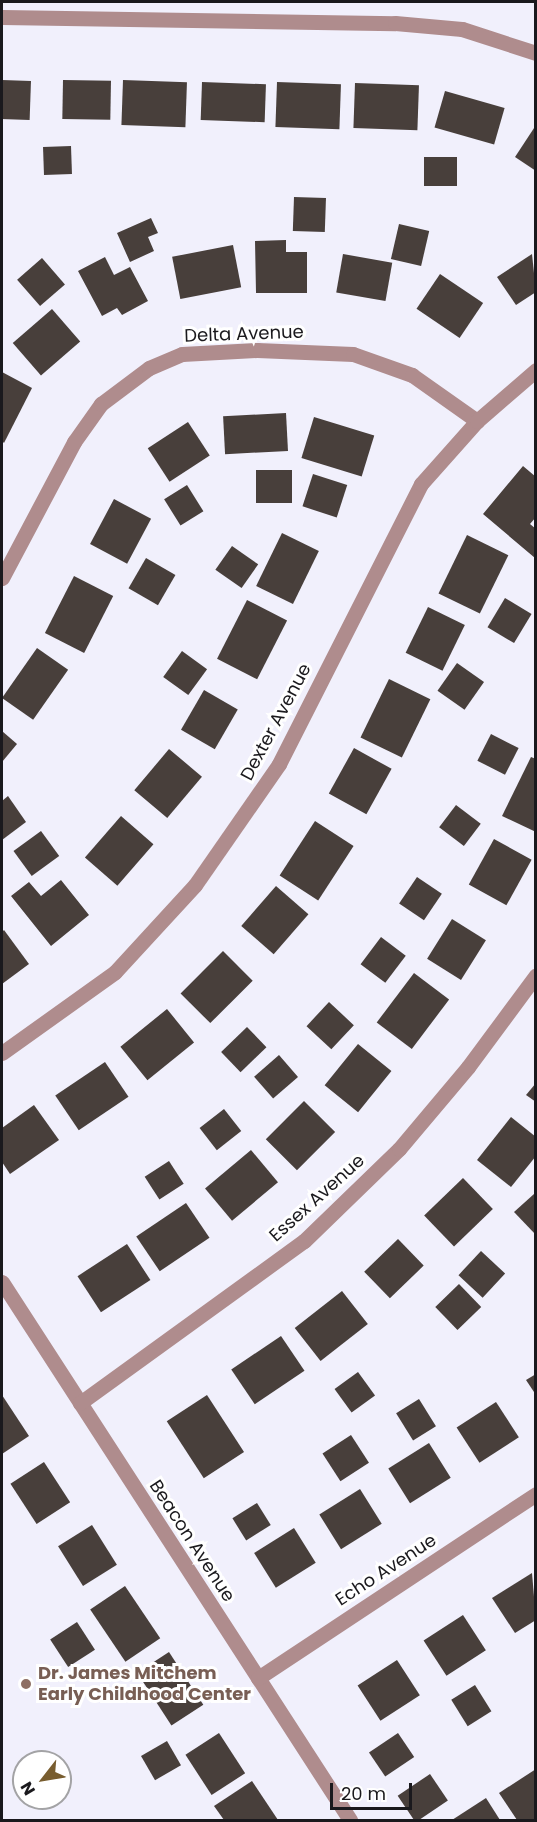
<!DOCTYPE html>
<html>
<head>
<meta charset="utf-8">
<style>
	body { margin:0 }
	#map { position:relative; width:537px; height:1822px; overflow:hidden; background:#f1f0fc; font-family:Poppins,sans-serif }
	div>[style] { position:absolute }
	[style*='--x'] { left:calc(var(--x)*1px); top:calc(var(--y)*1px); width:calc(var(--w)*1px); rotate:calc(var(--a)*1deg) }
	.building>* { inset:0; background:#483f3b; transform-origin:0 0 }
	.street>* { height:15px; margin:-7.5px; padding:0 7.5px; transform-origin:7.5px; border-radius:7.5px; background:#af8c8d }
	.dots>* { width:16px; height:16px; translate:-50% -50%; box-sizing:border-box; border:3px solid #fff; border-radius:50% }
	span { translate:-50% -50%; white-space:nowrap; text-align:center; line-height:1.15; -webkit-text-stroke:6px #fff; paint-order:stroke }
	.street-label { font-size:18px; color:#1a191d }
	.education-label { font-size:18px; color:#785e54; font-weight:700 }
	.left { translate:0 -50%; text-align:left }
	.frame { position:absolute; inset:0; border:3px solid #1a191d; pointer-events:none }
	.north { position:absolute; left:12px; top:1750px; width:60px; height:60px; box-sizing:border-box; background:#fff; border:2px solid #a3a3a5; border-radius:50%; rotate:239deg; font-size:16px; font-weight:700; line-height:24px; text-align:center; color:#1a191d }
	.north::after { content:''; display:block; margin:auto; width:21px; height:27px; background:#785d2f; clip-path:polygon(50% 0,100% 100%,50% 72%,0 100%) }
	.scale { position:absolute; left:330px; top:1783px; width:82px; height:27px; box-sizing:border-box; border:3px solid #1a191d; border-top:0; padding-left:8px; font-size:18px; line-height:21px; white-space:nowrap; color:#1a191d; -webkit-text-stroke:4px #fff; paint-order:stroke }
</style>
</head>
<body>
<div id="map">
	<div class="building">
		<div style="left:2px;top:80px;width:29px;height:39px;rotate:2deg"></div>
		<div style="left:63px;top:80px;width:48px;height:39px;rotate:1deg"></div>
		<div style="left:123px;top:80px;width:64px;height:45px;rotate:2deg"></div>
		<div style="left:202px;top:82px;width:64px;height:38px;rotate:2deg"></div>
		<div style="left:277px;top:82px;width:64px;height:45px;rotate:2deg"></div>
		<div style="left:355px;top:83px;width:64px;height:45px;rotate:2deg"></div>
		<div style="left:445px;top:91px;width:62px;height:38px;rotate:16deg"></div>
		<div style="clip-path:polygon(536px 125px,536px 171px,515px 157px)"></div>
		<div style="left:71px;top:146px;width:28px;height:28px;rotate:88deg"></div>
		<div style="left:424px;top:157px;width:33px;height:29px"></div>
		<div style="left:294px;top:197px;width:32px;height:34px;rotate:2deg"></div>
		<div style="clip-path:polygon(151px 218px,158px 233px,148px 237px,154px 251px,130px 262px,117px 233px)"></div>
		<div style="left:399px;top:224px;width:31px;height:36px;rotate:13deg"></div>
		<div style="clip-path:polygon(286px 240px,286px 252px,307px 252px,307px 293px,256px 293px,255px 241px)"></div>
		<div style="left:233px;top:245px;width:43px;height:62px;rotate:79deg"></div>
		<div style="left:343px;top:254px;width:50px;height:39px;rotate:10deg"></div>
		<div style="clip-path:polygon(532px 254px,536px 292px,516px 305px,497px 277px)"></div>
		<div style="clip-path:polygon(105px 257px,114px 275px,130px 267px,148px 301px,122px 315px,117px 308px,102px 316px,78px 271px)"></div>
		<div style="left:42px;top:258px;width:35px;height:33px;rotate:49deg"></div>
		<div style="left:440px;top:274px;width:52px;height:42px;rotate:34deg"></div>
		<div style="left:52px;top:309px;width:43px;height:52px;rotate:49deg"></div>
		<div style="clip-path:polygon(2px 372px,32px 388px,4px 443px,2px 441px)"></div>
		<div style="left:286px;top:413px;width:38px;height:63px;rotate:87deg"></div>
		<div style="left:314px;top:417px;width:63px;height:43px;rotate:17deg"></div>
		<div style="left:188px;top:422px;width:40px;height:48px;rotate:57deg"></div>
		<div style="clip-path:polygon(523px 466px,536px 477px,536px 517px,530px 524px,536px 529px,535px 558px,483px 514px)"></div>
		<div style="left:256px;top:470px;width:36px;height:33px"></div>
		<div style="left:313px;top:474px;width:36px;height:34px;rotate:18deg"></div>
		<div style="left:187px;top:485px;width:31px;height:27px;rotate:58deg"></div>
		<div style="left:114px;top:499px;width:42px;height:51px;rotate:28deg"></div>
		<div style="left:282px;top:533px;width:41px;height:59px;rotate:26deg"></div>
		<div style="left:467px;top:535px;width:46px;height:65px;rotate:26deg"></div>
		<div style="left:232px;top:546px;width:32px;height:29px;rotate:35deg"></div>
		<div style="left:146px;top:558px;width:34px;height:35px;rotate:30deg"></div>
		<div style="left:74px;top:576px;width:44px;height:64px;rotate:27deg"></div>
		<div style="left:505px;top:598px;width:31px;height:34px;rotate:31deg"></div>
		<div style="left:247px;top:600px;width:45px;height:66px;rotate:27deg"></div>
		<div style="left:428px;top:607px;width:41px;height:51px;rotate:26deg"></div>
		<div style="left:37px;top:648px;width:38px;height:61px;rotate:35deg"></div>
		<div style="left:182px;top:651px;width:31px;height:32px;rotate:36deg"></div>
		<div style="left:457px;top:663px;width:33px;height:34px;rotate:35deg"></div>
		<div style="left:389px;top:679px;width:46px;height:65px;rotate:26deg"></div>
		<div style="left:204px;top:690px;width:39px;height:46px;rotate:30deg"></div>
		<div style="clip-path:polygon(2px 731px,17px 744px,2px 762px)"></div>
		<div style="left:491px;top:734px;width:31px;height:30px;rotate:27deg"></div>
		<div style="left:354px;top:748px;width:43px;height:52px;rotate:29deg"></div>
		<div style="left:169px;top:749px;width:43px;height:54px;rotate:40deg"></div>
		<div style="clip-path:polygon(531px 757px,536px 759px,536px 832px,502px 816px)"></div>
		<div style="clip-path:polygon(8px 796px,26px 822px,2px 840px,2px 801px)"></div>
		<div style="left:456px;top:805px;width:31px;height:28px;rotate:37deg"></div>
		<div style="left:121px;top:816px;width:43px;height:55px;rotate:41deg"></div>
		<div style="left:315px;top:821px;width:46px;height:65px;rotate:33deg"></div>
		<div style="left:41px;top:831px;width:31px;height:34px;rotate:54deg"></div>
		<div style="left:494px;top:839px;width:43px;height:52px;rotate:29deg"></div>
		<div style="left:417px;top:877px;width:30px;height:32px;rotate:34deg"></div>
		<div style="clip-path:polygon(61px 880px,89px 915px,51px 946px,11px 896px,29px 882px,41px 896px)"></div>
		<div style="left:276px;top:886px;width:43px;height:53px;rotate:41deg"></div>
		<div style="left:452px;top:919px;width:40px;height:47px;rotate:32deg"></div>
		<div style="clip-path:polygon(4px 930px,29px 964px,2px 984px,2px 932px)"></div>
		<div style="left:381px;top:937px;width:31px;height:34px;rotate:37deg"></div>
		<div style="left:223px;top:951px;width:42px;height:60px;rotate:45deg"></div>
		<div style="left:414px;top:973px;width:44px;height:62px;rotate:37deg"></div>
		<div style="left:329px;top:1002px;width:34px;height:33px;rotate:43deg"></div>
		<div style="left:167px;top:1009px;width:43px;height:60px;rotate:51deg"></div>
		<div style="left:247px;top:1027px;width:28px;height:36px;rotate:46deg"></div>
		<div style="left:358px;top:1044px;width:43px;height:53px;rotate:39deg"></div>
		<div style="left:279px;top:1055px;width:29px;height:33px;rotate:49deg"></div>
		<div style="left:105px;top:1062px;width:42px;height:60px;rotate:56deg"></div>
		<div style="clip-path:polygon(536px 1083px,536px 1102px,526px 1095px)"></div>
		<div style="left:304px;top:1101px;width:44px;height:54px;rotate:45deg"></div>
		<div style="clip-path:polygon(34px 1105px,59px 1140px,10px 1174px,2px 1162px,2px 1128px)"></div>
		<div style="left:224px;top:1109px;width:28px;height:31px;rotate:52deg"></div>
		<div style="clip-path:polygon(511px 1117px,536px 1137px,536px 1156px,511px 1187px,477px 1160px)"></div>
		<div style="left:251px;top:1150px;width:42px;height:60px;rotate:50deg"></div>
		<div style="left:169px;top:1161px;width:27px;height:29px;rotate:57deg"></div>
		<div style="left:463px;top:1178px;width:43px;height:54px;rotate:46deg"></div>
		<div style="clip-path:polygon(534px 1194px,536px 1196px,536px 1235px,514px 1212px)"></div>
		<div style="left:186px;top:1203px;width:42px;height:60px;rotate:56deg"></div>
		<div style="left:398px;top:1239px;width:37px;height:47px;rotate:46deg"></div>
		<div style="left:127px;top:1244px;width:43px;height:59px;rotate:57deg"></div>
		<div style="left:481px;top:1251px;width:33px;height:33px;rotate:43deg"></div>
		<div style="left:459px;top:1284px;width:32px;height:33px;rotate:46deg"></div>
		<div style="left:342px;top:1291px;width:42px;height:60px;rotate:52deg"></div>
		<div style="left:281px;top:1336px;width:42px;height:60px;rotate:56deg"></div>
		<div style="left:358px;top:1372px;width:29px;height:29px;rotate:54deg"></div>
		<div style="clip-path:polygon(536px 1374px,536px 1395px,526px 1380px)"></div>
		<div style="clip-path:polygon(2px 1395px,29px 1436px,2px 1454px)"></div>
		<div style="left:207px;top:1395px;width:68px;height:48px;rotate:57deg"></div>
		<div style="left:419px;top:1399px;width:32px;height:27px;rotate:58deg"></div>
		<div style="left:496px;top:1402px;width:42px;height:47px;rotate:57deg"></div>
		<div style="left:351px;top:1435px;width:33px;height:34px;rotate:57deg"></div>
		<div style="left:429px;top:1443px;width:41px;height:48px;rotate:58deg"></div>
		<div style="left:44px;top:1462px;width:48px;height:40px;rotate:57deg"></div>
		<div style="left:360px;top:1489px;width:41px;height:48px;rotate:58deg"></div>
		<div style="left:257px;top:1503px;width:26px;height:29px;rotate:58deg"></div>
		<div style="left:92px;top:1525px;width:47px;height:40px;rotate:58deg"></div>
		<div style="left:294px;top:1528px;width:41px;height:47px;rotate:58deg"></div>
		<div style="clip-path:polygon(532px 1573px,536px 1620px,515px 1633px,492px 1598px)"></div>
		<div style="left:125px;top:1586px;width:63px;height:42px;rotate:56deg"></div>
		<div style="left:463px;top:1615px;width:42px;height:47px;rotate:57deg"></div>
		<div style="left:77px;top:1622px;width:33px;height:32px;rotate:57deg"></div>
		<div style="left:169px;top:1652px;width:63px;height:38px;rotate:57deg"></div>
		<div style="left:397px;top:1660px;width:42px;height:47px;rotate:57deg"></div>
		<div style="left:475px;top:1685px;width:31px;height:28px;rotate:58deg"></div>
		<div style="left:219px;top:1733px;width:48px;height:40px;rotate:57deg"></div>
		<div style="left:398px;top:1733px;width:29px;height:35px;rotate:56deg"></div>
		<div style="left:167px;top:1741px;width:28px;height:30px;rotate:60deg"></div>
		<div style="clip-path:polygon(536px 1769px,536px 1819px,517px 1820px,499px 1793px)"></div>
		<div style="left:430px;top:1774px;width:32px;height:39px;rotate:56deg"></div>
		<div style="clip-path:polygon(252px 1781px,278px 1820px,224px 1820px,214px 1806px)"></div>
		<div style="clip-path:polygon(486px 1798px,500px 1820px,452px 1820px)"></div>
	</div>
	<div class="street">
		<div style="--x:2;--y:17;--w:393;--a:0.9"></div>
		<div style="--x:395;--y:23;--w:67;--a:5.1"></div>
		<div style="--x:462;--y:29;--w:78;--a:18"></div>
		<div style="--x:2;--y:578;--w:154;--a:-62.1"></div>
		<div style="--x:74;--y:442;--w:47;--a:-54.6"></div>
		<div style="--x:101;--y:404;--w:60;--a:-36.9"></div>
		<div style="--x:149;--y:368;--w:36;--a:-23"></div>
		<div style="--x:182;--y:354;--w:75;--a:-3.1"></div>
		<div style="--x:257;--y:350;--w:96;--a:2.4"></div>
		<div style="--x:353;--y:354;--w:63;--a:19.6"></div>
		<div style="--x:412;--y:375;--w:80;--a:35.3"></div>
		<div style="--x:2;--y:1053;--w:139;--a:-35.6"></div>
		<div style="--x:115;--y:972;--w:118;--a:-47.4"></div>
		<div style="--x:195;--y:885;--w:147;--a:-55.2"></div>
		<div style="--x:279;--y:764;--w:314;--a:-63.1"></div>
		<div style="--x:421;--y:484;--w:84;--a:-48.4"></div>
		<div style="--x:477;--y:421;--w:78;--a:-40.8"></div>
		<div style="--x:2;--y:1282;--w:641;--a:57.1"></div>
		<div style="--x:80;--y:1403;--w:276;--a:-35.9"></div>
		<div style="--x:304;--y:1241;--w:132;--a:-44.1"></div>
		<div style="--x:399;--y:1149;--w:107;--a:-49.9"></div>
		<div style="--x:468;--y:1067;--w:114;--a:-53.5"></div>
		<div style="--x:258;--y:1678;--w:333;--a:-33.5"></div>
	</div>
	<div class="dots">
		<div style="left:26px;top:1684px;background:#8d6e63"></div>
	</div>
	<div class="street-label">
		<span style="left:244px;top:334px;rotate:-2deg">Delta Avenue</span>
		<span style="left:276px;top:722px;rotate:-62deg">Dexter Avenue</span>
		<span style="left:317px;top:1198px;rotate:-42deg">Essex Avenue</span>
		<span style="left:192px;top:1541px;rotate:57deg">Beacon Avenue</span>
		<span style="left:386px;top:1570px;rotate:-33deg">Echo Avenue</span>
	</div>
	<div class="education-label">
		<span class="left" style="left:38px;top:1684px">Dr. James Mitchem<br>Early Childhood Center</span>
	</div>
	<div class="frame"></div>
	<div class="north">N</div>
	<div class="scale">20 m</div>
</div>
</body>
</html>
